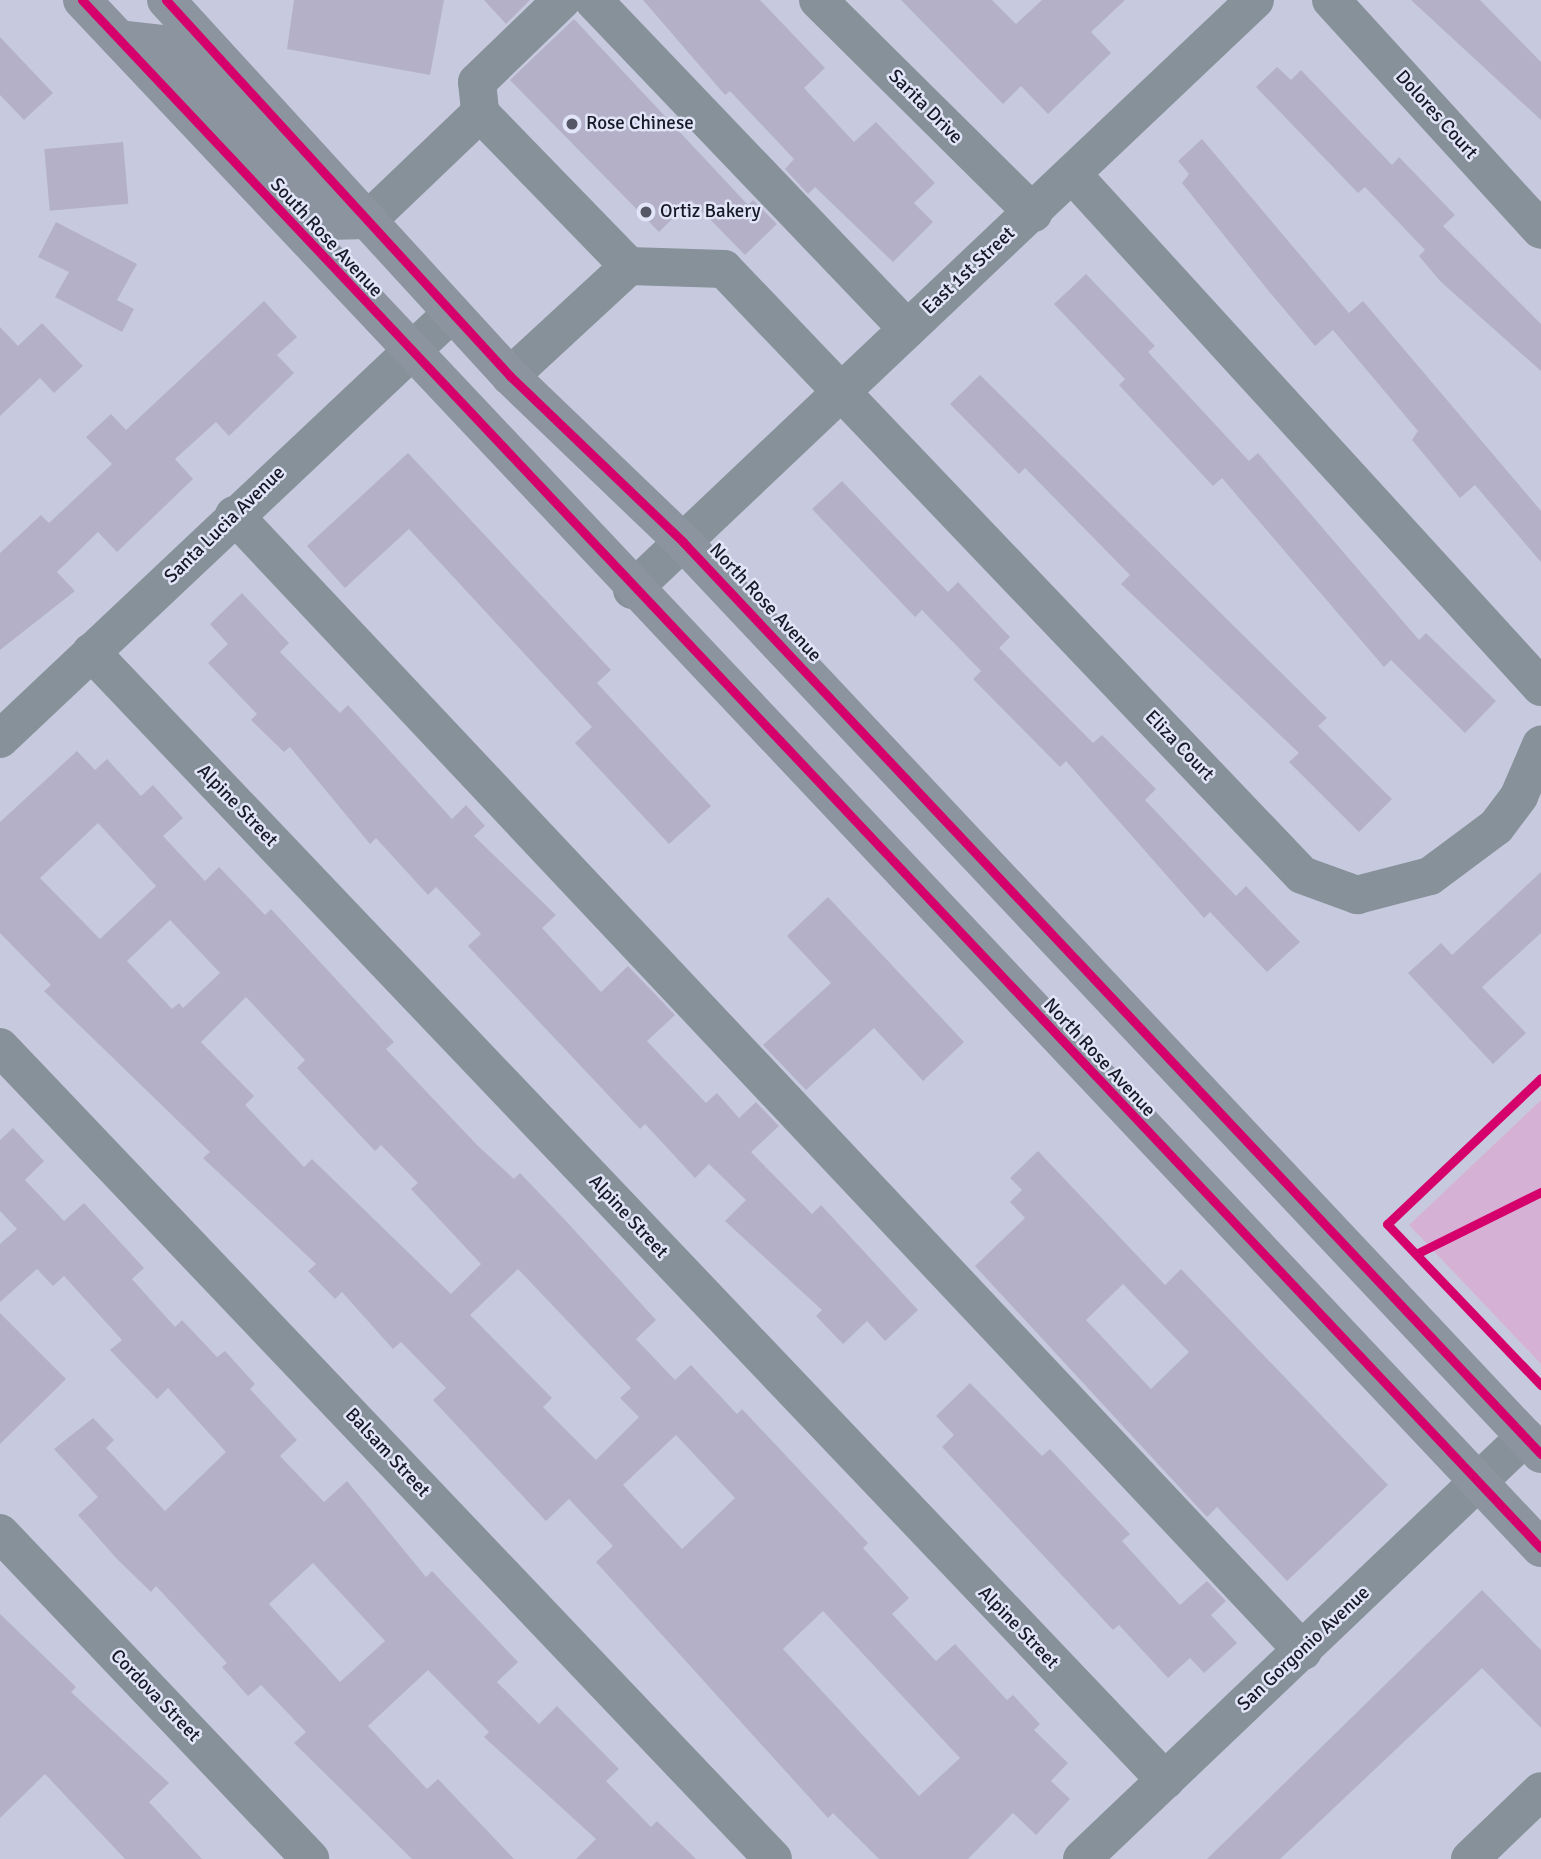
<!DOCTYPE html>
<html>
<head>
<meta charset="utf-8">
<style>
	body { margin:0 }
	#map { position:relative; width:1541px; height:1859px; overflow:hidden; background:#c7cade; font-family:Signika,sans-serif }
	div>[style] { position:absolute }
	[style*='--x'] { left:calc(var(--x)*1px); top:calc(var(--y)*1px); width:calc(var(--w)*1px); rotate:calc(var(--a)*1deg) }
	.green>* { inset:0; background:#d6b1d6 }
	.building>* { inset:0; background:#b3b0c7; transform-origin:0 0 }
	.minor>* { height:38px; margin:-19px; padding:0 19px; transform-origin:19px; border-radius:19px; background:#869199 }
	.major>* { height:38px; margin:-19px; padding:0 19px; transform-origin:19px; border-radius:19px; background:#8b949f }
	.cycleway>* { height:9px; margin:-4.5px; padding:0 4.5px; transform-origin:4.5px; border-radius:4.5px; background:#d6006c }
	.dots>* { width:19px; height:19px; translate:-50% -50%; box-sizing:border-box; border:4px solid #e2e5f8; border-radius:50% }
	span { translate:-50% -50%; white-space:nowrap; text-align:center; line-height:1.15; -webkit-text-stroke:5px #e2e5f8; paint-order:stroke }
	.street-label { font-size:19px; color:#171926 }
	.poi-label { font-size:19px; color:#171926 }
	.left { translate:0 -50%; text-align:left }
</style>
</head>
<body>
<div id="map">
	<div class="green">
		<div style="clip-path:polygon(1541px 1100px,1541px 1364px,1409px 1225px)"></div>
	</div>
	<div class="building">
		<div style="clip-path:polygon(294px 0,444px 0,430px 75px,287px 49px)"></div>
		<div style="clip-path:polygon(484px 0,530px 0,506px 24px)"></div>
		<div style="clip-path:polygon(643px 0,760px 0,825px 68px,804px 88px,854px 142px,876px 122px,935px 183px,914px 203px,933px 222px,893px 262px,815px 187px,808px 194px,785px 169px,794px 159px,730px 91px,725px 95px)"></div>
		<div style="clip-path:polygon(901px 0,992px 0,1016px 24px,1042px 0,1125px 0,1091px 32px,1111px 53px,1048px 114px,1021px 86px,1003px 104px)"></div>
		<div style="clip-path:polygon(1411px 0,1480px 0,1541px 62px,1541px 120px)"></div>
		<div style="clip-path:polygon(574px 19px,748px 205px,753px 200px,777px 224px,745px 255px,691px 200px,659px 232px,510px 80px)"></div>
		<div style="clip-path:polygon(0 37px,53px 93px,24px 120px,0 95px)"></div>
		<div style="clip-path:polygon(1277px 67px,1291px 80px,1301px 70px,1392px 165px,1399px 157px,1455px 215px,1443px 226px,1541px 324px,1541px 371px,1440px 281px,1419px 256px,1425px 250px,1365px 187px,1358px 193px,1256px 87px)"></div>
		<div style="clip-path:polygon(1202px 139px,1349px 313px,1363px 301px,1541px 511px,1541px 562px,1475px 485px,1460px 498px,1412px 440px,1418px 431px,1333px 330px,1315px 346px,1267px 289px,1182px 183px,1189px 174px,1178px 161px)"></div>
		<div style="left:123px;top:142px;width:62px;height:79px;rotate:85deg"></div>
		<div style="clip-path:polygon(56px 222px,137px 264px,117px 300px,134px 309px,122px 332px,55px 297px,69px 272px,38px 257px)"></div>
		<div style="clip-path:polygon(1086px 274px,1155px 346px,1148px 352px,1249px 461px,1258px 453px,1419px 640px,1426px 633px,1496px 701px,1465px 733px,1391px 660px,1384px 667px,1222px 478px,1213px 486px,1119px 385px,1125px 379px,1054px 304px)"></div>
		<div style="clip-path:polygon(264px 301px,297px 337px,277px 355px,294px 373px,229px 436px,216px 422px,175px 459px,193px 479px,117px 552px,98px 532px,57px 572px,75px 591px,0 650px,0 553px,41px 515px,49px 523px,112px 464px,86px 437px,111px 414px,126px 430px)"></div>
		<div style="clip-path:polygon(42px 323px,83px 366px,54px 393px,40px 378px,0 416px,0 327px,18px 346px)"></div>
		<div style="clip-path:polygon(980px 375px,1327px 718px,1318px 726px,1392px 799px,1359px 832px,1289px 762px,1299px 753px,1121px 584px,1130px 575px,1025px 468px,1019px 474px,950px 404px)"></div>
		<div style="clip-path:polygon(408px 453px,611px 670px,597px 683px,711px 806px,669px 844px,575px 743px,592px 727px,409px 529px,345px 588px,307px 546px)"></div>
		<div style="clip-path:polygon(842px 481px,948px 592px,958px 582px,1010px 637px,999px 648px,1093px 743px,1102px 735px,1156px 789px,1145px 800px,1236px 896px,1246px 886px,1300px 942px,1267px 972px,1210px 912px,1204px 918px,1066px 761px,1060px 767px,973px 679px,981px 671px,922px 610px,915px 617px,812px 509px)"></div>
		<div style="clip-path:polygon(242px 593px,289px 643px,280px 652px,340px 713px,348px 705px,452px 819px,466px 805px,485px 826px,474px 836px,556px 915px,542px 928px,601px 992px,628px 966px,675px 1015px,647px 1041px,706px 1103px,717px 1093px,739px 1118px,756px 1102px,779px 1126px,751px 1152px,812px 1214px,821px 1205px,918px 1310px,885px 1341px,867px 1321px,843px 1344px,816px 1316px,822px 1310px,725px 1221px,746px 1200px,709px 1164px,695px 1178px,645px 1124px,640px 1129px,468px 946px,481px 934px,436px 887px,428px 895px,376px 838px,370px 844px,290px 747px,284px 752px,251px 720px,257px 714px,208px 663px,228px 644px,210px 624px)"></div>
		<div style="clip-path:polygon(evenodd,77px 751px,95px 770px,107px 759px,141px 796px,153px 785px,183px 818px,163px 836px,205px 881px,219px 867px,265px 915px,271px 909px,394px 1042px,386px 1049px,478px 1146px,514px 1179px,520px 1173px,566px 1221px,656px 1320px,636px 1339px,675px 1380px,691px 1365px,737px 1414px,742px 1409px,868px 1543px,863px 1548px,909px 1598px,892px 1614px,936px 1661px,955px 1644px,1007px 1700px,1013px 1695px,1040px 1724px,1034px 1730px,1068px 1763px,1051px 1781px,1070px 1799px,1036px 1835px,1013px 1813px,968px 1859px,879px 1859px,833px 1813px,828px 1818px,596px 1562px,613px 1546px,569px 1499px,546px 1521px,433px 1400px,446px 1388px,401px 1342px,393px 1349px,342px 1292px,335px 1299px,308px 1271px,316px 1264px,203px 1158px,210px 1152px,44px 991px,51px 985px,0 933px,0 822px,77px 751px,98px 823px,156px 886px,100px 939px,40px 878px,98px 823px,77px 751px,170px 920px,220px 973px,183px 1008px,179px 1003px,172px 1009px,127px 961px,170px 920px,77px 751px,246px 997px,305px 1060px,297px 1068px,375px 1151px,381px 1145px,418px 1183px,411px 1189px,481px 1264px,451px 1294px,312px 1159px,304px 1167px,245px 1105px,254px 1096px,201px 1042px,246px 997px,77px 751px,518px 1269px,631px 1388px,620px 1398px,639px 1417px,596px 1460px,543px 1407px,552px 1398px,470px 1315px,518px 1269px,77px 751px,676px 1435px,735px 1498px,682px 1549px,623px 1485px,676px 1435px,77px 751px,823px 1611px,960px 1758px,919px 1796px,783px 1649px,823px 1611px)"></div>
		<div style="clip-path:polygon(1541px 872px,1541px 933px,1482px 987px,1526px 1033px,1493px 1064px,1408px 973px,1441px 943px,1452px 955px)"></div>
		<div style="clip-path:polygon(828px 897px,964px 1042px,923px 1081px,874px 1028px,806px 1090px,763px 1045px,831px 983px,787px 936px)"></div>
		<div style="clip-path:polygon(evenodd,13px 1128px,44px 1161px,25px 1180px,64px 1221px,84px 1203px,144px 1268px,132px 1279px,175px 1327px,182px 1320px,217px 1357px,225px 1351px,255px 1384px,250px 1389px,297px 1440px,280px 1456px,324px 1502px,347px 1481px,426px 1577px,432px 1571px,518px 1662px,497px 1682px,539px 1724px,557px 1706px,619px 1769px,606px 1781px,651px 1827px,657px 1821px,696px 1859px,576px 1859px,596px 1839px,484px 1737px,489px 1732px,428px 1670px,368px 1726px,427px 1789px,438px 1779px,514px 1859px,412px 1859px,294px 1743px,306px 1732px,261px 1685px,248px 1696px,222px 1667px,227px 1663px,156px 1586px,151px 1592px,117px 1559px,78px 1515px,98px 1497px,54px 1449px,93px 1418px,114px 1440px,106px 1448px,165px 1511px,226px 1452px,168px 1388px,157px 1399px,110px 1350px,122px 1340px,64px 1276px,53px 1286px,37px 1269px,0 1302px,0 1244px,17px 1229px,0 1211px,0 1140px,13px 1128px,313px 1563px,385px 1641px,340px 1682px,269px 1604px,313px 1563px)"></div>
		<div style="clip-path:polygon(evenodd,1038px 1151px,1165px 1285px,1181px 1269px,1388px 1485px,1287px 1581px,1217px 1507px,1207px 1517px,975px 1266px,1025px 1218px,1010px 1202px,1022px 1190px,1010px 1178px,1038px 1151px,1123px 1284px,1189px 1352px,1151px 1389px,1086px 1320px,1123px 1284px)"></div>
		<div style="clip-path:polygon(0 1313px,66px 1379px,0 1444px)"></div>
		<div style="clip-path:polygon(970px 1383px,1042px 1456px,1050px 1449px,1130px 1534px,1122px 1541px,1180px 1605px,1207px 1581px,1226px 1601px,1211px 1615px,1237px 1643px,1204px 1673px,1190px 1658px,1168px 1678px,1119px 1625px,1113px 1630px,942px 1447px,954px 1435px,936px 1416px)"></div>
		<div style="clip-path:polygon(1482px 1590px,1541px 1650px,1541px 1728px,1482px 1668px,1280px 1859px,1207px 1859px)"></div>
		<div style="clip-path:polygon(0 1614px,76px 1687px,71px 1692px,169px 1783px,149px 1802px,202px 1859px,125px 1859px,45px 1774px,0 1818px)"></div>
	</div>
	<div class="minor">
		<div style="--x:562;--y:0;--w:118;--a:136"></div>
		<div style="--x:477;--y:82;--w:31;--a:84"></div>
		<div style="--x:480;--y:113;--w:214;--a:45.8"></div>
		<div style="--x:629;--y:266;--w:95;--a:1.8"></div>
		<div style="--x:724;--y:269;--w:837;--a:46.35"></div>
		<div style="--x:1302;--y:875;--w:59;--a:20"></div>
		<div style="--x:1357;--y:895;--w:75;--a:-14.6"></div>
		<div style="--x:1430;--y:876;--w:82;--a:-36.6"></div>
		<div style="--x:1496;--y:827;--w:39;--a:-53"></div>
		<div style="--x:1519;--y:796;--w:56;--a:-66.7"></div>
		<div style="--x:593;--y:0;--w:455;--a:46.3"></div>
		<div style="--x:818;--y:0;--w:303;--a:44.7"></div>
		<div style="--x:1331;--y:0;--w:311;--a:47.6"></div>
		<div style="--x:1072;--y:174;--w:695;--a:47.57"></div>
		<div style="--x:368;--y:220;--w:155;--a:-43.7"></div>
		<div style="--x:510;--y:376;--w:162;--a:-42.7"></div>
		<div style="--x:234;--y:515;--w:1560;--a:46.74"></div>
		<div style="--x:632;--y:590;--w:858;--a:-43.44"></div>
		<div style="--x:91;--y:652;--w:1558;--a:46.4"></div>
		<div style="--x:0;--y:739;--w:621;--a:-43.3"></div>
		<div style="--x:0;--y:1047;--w:1121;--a:46.41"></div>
		<div style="--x:0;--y:1533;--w:450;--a:46.4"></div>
		<div style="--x:1082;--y:1859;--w:612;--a:-43.61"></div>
		<div style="--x:1470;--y:1859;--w:98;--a:-43.8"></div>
	</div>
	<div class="major">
		<div style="--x:82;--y:0;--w:2127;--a:46.7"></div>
		<div style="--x:166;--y:0;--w:510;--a:47.54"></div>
		<div style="--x:510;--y:376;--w:240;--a:43.8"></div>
		<div style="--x:683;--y:542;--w:1252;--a:46.75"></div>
		<div style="--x:119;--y:39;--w:43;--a:6.6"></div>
		<div style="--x:162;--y:44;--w:242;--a:47"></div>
		<div style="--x:327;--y:221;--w:41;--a:-1.4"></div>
	</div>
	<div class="cycleway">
		<div style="--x:82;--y:0;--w:2127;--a:46.7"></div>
		<div style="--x:166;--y:0;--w:510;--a:47.54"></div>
		<div style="--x:510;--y:376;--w:240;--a:43.8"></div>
		<div style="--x:683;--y:542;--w:1252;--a:46.75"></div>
		<div style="--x:1541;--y:1078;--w:212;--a:136.5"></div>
		<div style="--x:1387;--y:1224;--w:223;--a:46.3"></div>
		<div style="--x:1416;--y:1254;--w:140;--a:-26.4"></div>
	</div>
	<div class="dots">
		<div style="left:572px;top:124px;background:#555766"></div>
		<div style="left:646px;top:212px;background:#555766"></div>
	</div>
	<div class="street-label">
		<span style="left:925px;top:107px;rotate:45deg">Sarita Drive</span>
		<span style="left:1436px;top:115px;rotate:48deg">Dolores Court</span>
		<span style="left:326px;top:238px;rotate:47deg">South Rose Avenue</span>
		<span style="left:969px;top:271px;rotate:-43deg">East 1st Street</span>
		<span style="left:225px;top:525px;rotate:-44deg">Santa Lucia Avenue</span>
		<span style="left:765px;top:603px;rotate:47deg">North Rose Avenue</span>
		<span style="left:1179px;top:746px;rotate:46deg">Eliza Court</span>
		<span style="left:237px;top:806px;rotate:46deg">Alpine Street</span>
		<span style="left:1099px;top:1058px;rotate:47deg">North Rose Avenue</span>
		<span style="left:628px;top:1217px;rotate:47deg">Alpine Street</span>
		<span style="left:387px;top:1453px;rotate:47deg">Balsam Street</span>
		<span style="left:1018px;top:1628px;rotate:46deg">Alpine Street</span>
		<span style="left:1304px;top:1649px;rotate:-43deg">San Gorgonio Avenue</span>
		<span style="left:155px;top:1696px;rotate:46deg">Cordova Street</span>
	</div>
	<div class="poi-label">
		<span class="left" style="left:586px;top:124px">Rose Chinese</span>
		<span class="left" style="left:660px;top:212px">Ortiz Bakery</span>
	</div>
</div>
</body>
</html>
